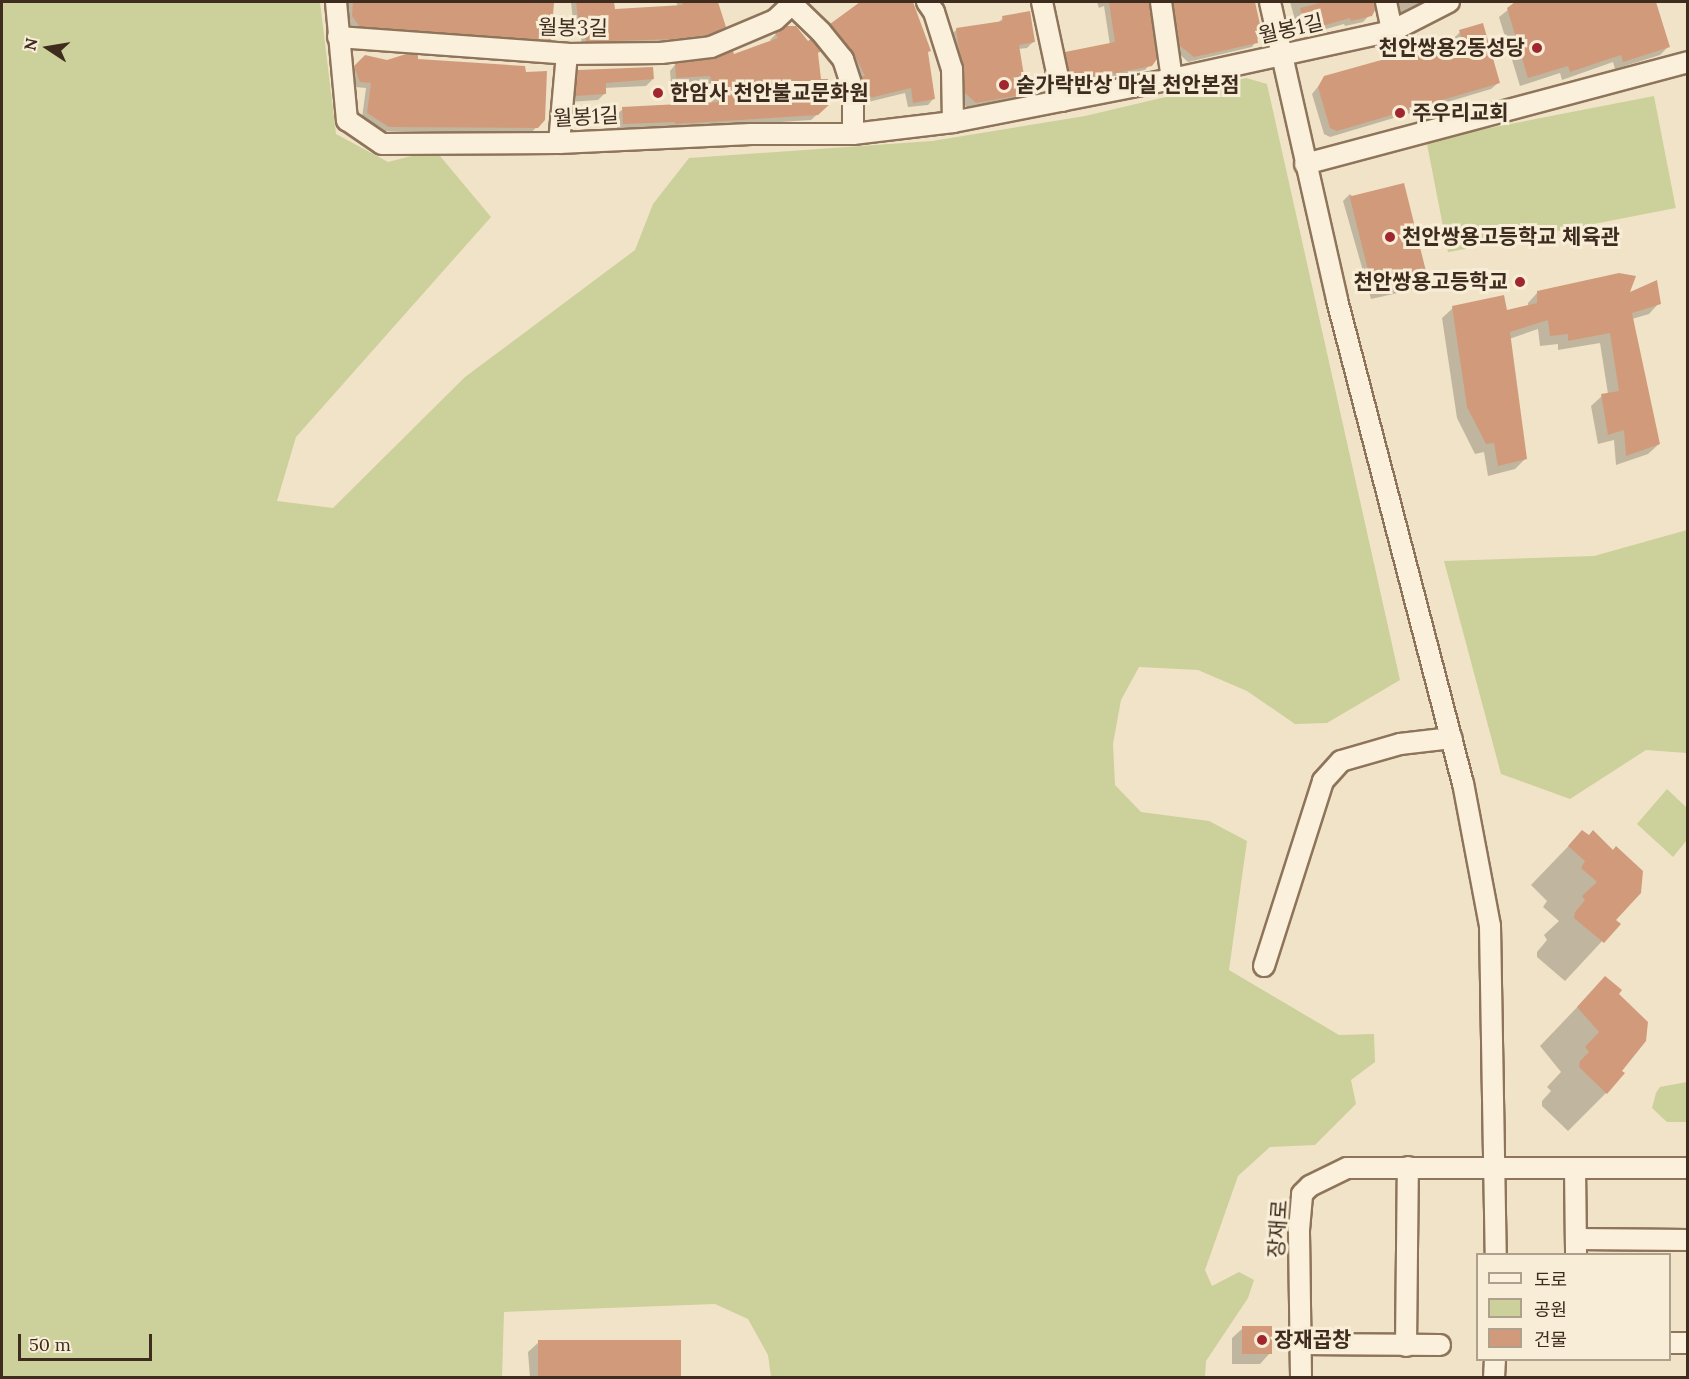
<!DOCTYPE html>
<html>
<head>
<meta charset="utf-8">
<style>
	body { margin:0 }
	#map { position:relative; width:1689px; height:1379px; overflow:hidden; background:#f1e3c7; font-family:Lora,"Noto Sans KR",serif }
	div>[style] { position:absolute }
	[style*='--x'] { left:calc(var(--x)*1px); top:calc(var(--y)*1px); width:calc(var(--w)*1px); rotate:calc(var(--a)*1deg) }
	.green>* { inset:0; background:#ccd09a; transform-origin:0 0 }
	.shadow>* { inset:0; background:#0003 }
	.building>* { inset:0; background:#d19b7b; transform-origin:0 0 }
	.roads { filter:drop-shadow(2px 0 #8e745b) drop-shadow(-2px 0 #8e745b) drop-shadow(0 2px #8e745b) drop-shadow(0 -2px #8e745b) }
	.minor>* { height:20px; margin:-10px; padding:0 10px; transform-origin:10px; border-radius:10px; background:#fbf0db }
	.dots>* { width:16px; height:16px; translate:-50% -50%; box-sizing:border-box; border:3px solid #f8edd7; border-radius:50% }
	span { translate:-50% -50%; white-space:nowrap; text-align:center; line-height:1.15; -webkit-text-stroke:6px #f8edd7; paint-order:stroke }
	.street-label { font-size:21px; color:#3e2d1f }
	.poi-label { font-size:21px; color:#3e2d1f; font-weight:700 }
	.right { translate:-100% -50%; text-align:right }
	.left { translate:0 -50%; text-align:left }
	.frame { position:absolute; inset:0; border:3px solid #3e2d1f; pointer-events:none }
	.legend { position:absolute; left:1476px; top:1253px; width:195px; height:108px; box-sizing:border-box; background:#f8edd7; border:2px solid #aea08d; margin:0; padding:8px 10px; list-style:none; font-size:18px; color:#3e2d1f }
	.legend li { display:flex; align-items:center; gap:12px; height:30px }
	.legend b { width:30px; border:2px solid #aea08d }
	.north { position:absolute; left:18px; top:18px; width:60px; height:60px; -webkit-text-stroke:4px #f8edd7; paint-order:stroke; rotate:282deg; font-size:16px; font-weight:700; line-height:24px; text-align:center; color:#3e2d1f }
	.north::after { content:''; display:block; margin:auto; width:21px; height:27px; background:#3e2d1f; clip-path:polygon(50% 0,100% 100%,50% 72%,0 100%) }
	.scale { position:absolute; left:18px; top:1334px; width:134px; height:27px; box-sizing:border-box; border:3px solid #3e2d1f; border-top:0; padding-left:8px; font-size:18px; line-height:21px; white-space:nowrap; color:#3e2d1f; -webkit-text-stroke:4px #f8edd7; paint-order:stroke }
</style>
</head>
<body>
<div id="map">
	<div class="green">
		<div style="clip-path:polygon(2px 2px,320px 2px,336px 134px,388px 162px,435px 150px,491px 217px,296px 437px,277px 501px,333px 508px,465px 377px,635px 250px,653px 204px,689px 158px,932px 141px,1085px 116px,1246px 78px,1267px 84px,1400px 680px,1327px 723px,1295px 724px,1247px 691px,1198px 670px,1139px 667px,1121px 700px,1113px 744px,1115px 785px,1141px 812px,1209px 821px,1247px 841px,1229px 970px,1339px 1035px,1374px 1034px,1375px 1062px,1351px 1080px,1356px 1104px,1315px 1145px,1270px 1147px,1238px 1176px,1205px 1270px,1212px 1286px,1239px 1272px,1254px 1280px,1248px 1298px,1206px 1361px,1205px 1377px,771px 1377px,768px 1355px,748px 1319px,715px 1304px,504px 1312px,502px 1377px,2px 1378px)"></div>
		<div style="left:1654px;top:96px;width:114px;height:232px;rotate:79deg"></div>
		<div style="clip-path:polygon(1687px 530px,1687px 753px,1646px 750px,1570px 799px,1501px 774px,1444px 561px,1594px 556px)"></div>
		<div style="clip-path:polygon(1667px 789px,1687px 808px,1687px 840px,1673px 857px,1637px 824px)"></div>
		<div style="clip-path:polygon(1687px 1082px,1687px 1122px,1667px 1122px,1652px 1108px,1656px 1093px,1660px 1087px)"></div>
	</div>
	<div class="shadow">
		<div style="clip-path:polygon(345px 2px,553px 2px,550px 40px,545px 45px,355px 31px,348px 21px,348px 14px,344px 14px)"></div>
		<div style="clip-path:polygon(571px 2px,613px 2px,614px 10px,678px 7px,676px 2px,715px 2px,725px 27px,702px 40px,582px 46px,580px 29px,574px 30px)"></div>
		<div style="clip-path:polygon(868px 2px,912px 2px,929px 51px,927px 53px,933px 99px,928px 105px,908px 107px,905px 93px,860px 104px,826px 31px)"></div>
		<div style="clip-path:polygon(1097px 2px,1149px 2px,1155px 59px,1145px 70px,1071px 85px,1066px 83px,1061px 59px,1066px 54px,1110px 45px,1104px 6px,1099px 8px)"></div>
		<div style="clip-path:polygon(1166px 2px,1253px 2px,1261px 33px,1252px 47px,1188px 62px,1175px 50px)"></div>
		<div style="clip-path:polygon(1290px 2px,1374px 2px,1374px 10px,1363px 22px,1345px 26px,1344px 24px,1308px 34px,1303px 33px,1300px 26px,1297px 27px)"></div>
		<div style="clip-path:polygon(1392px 2px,1428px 2px,1396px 16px)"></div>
		<div style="clip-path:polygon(1518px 2px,1654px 2px,1668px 47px,1660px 55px,1615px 69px,1613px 62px,1562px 80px,1560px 73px,1520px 86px,1499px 17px)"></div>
		<div style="clip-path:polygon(1003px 18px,1034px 41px,1027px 48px,1018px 49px,1025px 94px,1019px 100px,969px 109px,959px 100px,950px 36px,957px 29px,998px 23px)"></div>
		<div style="clip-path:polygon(1460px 32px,1498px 83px,1491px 89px,1330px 137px,1324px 134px,1312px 94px,1325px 78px,1456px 46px,1454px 38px)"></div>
		<div style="clip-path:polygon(776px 34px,808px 44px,816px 53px,822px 110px,811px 120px,670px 129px,670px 127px,617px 129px,617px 114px,623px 109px,712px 104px,705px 81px,671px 83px,670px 71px,675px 65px,733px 56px,772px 42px,770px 40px)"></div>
		<div style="clip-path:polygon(366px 57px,387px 62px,416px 60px,544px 119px,531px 133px,383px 131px,362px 118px,366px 88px,355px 87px,350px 72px)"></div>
		<div style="clip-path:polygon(579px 71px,653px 79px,646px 86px,604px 88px,605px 93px,598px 100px,569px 102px,572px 78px)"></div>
		<div style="clip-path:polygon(1350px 194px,1427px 280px,1420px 288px,1371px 299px,1343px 201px)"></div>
		<div style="clip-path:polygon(1538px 292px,1627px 295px,1659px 303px,1649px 314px,1632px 319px,1659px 444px,1648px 454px,1616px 465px,1614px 440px,1598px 444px,1591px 406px,1602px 396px,1608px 394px,1600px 343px,1558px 350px,1558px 344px,1540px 346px,1538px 329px,1509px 339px,1525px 459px,1515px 469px,1488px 476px,1484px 452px,1475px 454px,1457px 418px,1442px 318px,1453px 308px,1505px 312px,1528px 307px,1528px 303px)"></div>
		<div style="clip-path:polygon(1582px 832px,1614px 920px,1618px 924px,1565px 981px,1537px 957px,1537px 952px,1547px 940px,1544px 935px,1559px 921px,1543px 907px,1547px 901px,1531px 885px)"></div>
		<div style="clip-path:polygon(1605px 978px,1617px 994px,1620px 1071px,1606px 1093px,1568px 1131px,1542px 1106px,1542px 1101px,1551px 1091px,1547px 1087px,1561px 1072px,1540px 1046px)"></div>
		<div style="clip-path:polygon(1243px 1328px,1270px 1353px,1260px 1364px,1232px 1364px,1232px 1338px)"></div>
		<div style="clip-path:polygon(539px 1342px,679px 1342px,678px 1378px,530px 1378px,528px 1352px)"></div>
	</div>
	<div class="building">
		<div style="clip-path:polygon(353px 2px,554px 2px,551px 41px,360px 27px,352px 16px)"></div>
		<div style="clip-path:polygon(576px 2px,614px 2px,615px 9px,683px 5px,681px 2px,718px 2px,726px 27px,708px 35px,673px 39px,586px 42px,585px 25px,579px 26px)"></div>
		<div style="clip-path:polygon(860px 2px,913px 2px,931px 51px,928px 52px,935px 99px,913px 103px,911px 88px,865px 99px,861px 76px,865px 76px,853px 52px,830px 24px)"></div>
		<div style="clip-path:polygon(1109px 2px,1149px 2px,1157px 59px,1152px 66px,1076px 81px,1070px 78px,1065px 52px,1115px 42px)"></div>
		<div style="clip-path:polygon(1173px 2px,1255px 2px,1262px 33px,1257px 34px,1258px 43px,1194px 57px,1179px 45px)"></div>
		<div style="clip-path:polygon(1324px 2px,1374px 2px,1375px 10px,1372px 16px,1351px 21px,1350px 18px,1315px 28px,1309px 27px,1306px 20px,1303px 21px,1300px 8px)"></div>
		<div style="clip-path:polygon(1515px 2px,1656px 2px,1670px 47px,1623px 62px,1621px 55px,1570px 72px,1568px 66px,1528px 78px,1507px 8px)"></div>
		<div style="clip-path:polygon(1030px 11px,1035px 42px,1019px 45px,1027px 94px,976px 103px,965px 93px,956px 28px,1003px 21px,1002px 16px)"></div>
		<div style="clip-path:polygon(1483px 23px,1500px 83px,1337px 131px,1330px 128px,1318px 87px,1324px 76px,1435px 45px,1437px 50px,1463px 42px,1459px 30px)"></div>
		<div style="clip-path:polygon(786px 26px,796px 26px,808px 41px,811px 39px,821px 51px,818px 53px,821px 79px,828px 79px,830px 104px,818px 115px,675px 124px,675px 122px,623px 124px,622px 107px,718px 102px,710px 76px,676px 78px,675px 63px,713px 59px,733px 51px,734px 54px,778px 38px,775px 33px)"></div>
		<div style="clip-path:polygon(406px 54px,418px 55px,418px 59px,525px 66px,526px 72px,547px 71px,545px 120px,538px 128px,389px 127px,367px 113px,371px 83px,360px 82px,354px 66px,365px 55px,387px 60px)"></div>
		<div style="clip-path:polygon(653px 67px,654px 79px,606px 83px,606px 94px,575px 96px,578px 70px)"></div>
		<div style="left:1404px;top:183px;width:101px;height:56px;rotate:76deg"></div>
		<div style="clip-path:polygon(1619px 273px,1636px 276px,1630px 292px,1657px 280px,1661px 304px,1632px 313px,1660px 444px,1626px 456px,1624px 430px,1608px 435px,1601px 394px,1619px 391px,1610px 333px,1568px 341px,1568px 334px,1550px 336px,1548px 320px,1510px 332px,1527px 459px,1498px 466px,1494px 443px,1486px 444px,1467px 407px,1452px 306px,1504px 295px,1507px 310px,1537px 303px,1537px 291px)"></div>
		<div style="clip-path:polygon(1582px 830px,1589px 835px,1593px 830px,1613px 850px,1616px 846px,1643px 871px,1641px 893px,1616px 920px,1621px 924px,1604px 943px,1574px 918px,1575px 912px,1585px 900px,1582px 896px,1597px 882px,1581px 868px,1585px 861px,1568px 846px)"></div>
		<div style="clip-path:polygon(1605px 976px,1622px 990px,1619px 994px,1648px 1022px,1646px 1041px,1622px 1071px,1625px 1073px,1607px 1094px,1579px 1067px,1580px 1061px,1589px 1052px,1585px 1047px,1599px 1032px,1577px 1007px)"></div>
		<div style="left:1242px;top:1326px;width:30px;height:28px"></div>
		<div style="left:538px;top:1340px;width:143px;height:37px"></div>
	</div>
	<div class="roads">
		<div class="minor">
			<div style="--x:336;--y:2;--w:119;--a:84.7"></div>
			<div style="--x:347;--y:120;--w:42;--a:34.4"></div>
			<div style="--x:382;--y:144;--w:177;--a:-0.3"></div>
			<div style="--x:559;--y:143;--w:192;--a:-2.7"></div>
			<div style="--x:751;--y:134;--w:102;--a:0"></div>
			<div style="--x:853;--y:134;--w:101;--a:-6.8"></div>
			<div style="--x:953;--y:122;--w:223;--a:-11.1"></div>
			<div style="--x:1172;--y:79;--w:225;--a:-12.3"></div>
			<div style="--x:1392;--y:31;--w:64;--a:-27"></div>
			<div style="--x:927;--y:2;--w:12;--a:55"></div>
			<div style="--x:934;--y:12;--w:60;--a:72.5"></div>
			<div style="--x:952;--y:69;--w:53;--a:88.9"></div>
			<div style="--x:1042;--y:2;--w:101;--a:78"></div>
			<div style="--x:1161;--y:2;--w:78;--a:81.9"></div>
			<div style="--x:1270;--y:2;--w:305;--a:77.3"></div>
			<div style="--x:1337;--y:300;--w:499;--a:75.4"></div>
			<div style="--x:1463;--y:783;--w:146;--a:79.3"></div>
			<div style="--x:1490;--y:926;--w:328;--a:89"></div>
			<div style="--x:1386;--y:2;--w:30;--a:78"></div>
			<div style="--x:792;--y:4;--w:40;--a:44"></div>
			<div style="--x:821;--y:32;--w:35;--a:51"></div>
			<div style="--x:843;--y:59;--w:33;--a:72"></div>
			<div style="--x:853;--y:90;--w:44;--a:90"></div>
			<div style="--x:338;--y:37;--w:230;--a:4.2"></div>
			<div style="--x:567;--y:54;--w:94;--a:-0.6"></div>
			<div style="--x:661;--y:53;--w:50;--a:-6.8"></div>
			<div style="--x:711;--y:47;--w:69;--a:-22.9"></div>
			<div style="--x:775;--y:20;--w:26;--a:-43"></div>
			<div style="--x:559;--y:143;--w:89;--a:-84.9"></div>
			<div style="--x:1305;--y:164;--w:396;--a:-14.9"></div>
			<div style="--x:1264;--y:966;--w:194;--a:-72.3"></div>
			<div style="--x:1323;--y:781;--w:27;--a:-48"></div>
			<div style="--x:1341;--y:761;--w:61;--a:-16.1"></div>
			<div style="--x:1400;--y:744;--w:52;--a:-6.6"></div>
			<div style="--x:1575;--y:1168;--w:86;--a:89.3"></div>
			<div style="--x:1576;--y:1239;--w:112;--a:0.5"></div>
			<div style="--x:1670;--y:1343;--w:18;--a:0"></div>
			<div style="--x:1300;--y:1344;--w:140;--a:0.4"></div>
			<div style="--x:1406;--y:1346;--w:179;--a:-89.4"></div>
			<div style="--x:1301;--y:1376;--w:146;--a:-90.8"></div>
			<div style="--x:1299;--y:1230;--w:36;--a:-85"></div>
			<div style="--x:1302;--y:1194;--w:11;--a:-45"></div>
			<div style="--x:1310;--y:1186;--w:41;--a:-25.9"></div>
			<div style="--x:1347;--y:1168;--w:341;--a:0"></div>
			<div style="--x:1494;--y:1378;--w:18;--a:-87"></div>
		</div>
	</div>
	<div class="dots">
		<div style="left:1537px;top:48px;background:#a0272d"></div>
		<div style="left:1004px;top:85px;background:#a0272d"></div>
		<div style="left:658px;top:93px;background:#a0272d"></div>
		<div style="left:1400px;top:113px;background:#a0272d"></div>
		<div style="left:1390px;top:237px;background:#a0272d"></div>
		<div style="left:1520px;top:282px;background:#a0272d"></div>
		<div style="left:1262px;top:1340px;background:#a0272d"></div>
	</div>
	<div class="street-label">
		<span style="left:573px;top:28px;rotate:1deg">월봉3길</span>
		<span style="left:1291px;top:29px;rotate:-13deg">월봉1길</span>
		<span style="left:586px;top:117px;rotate:-3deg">월봉1길</span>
		<span style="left:1278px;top:1229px;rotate:-86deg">장재로</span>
	</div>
	<div class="poi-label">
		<span class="right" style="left:1525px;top:48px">천안쌍용2동성당</span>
		<span class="left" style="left:1016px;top:85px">숟가락반상 마실 천안본점</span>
		<span class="left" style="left:670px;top:93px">한암사 천안불교문화원</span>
		<span class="left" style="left:1412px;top:113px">주우리교회</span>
		<span class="left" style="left:1402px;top:237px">천안쌍용고등학교 체육관</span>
		<span class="right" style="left:1508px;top:282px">천안쌍용고등학교</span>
		<span class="left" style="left:1274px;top:1340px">장재곱창</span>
	</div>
	<div class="frame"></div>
	<ul class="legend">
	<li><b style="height:8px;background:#fbf0db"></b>도로</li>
	<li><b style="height:16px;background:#ccd09a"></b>공원</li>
	<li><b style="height:16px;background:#d19b7b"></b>건물</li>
	</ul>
	<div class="north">N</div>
	<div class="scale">50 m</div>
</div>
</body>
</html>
